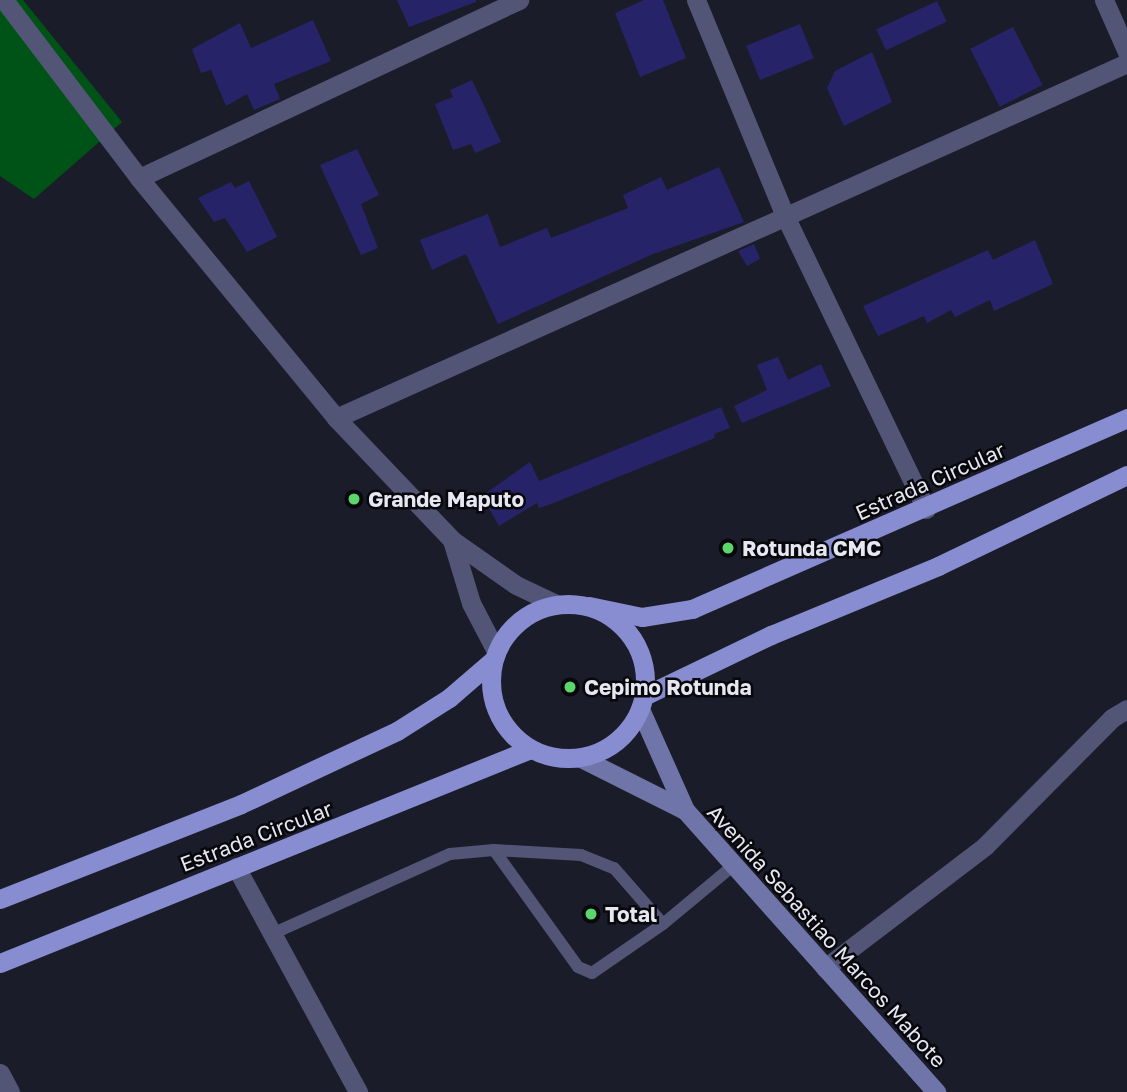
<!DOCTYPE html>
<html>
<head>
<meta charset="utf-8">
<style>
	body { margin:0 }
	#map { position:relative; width:1127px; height:1092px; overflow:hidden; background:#1b1c29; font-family:"Golos Text",sans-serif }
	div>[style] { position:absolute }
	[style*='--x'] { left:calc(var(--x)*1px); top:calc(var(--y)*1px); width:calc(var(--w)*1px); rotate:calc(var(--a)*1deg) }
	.forest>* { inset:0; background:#005317 }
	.building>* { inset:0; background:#272368; transform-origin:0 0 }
	.service>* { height:12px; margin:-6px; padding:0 6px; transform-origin:6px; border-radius:6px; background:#525576 }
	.minor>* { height:19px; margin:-9.5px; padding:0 9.5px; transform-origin:9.5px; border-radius:9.5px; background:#525576 }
	.tertiary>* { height:19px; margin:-9.5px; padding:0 9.5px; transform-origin:9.5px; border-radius:9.5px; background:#525576 }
	.secondary>* { height:19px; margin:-9.5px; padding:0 9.5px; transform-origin:9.5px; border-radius:9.5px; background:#7075a9 }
	.primary>* { height:19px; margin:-9.5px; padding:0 9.5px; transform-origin:9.5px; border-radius:9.5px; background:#878dd0 }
	.primary>.ring { margin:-9.5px; padding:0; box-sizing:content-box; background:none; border:19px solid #878dd0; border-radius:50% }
	.dots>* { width:19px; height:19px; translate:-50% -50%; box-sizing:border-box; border:4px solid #07070c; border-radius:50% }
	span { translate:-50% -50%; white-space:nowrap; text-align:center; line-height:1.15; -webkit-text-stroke:5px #07070c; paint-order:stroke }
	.street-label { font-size:21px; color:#e6e7f0 }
	.poi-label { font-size:21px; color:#e6e7f0; font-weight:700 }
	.left { translate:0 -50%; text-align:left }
</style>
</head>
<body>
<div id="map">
	<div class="forest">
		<div style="clip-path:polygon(0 0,23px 0,122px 122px,34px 199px,0 176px)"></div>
	</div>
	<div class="building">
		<div style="clip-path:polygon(397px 0,476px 0,476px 2px,409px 27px)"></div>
		<div style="clip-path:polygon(644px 0,663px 0,686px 58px,640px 77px,615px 13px)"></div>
		<div style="left:937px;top:1px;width:23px;height:67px;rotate:65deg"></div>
		<div style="clip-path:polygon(313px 20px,331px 61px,274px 84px,280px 99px,254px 110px,247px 94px,226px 106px,211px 70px,201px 73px,192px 49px,240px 23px,251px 48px)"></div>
		<div style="left:800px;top:24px;width:37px;height:58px;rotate:68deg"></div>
		<div style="left:1013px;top:27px;width:65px;height:48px;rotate:63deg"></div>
		<div style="clip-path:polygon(872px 52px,892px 102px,844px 126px,827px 88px,835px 71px)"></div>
		<div style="clip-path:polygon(472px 80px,501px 142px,475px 153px,471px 144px,453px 150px,435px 104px,453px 97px,450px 90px)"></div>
		<div style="clip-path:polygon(357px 149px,379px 195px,361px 204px,378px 248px,361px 255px,320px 165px)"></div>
		<div style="clip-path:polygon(719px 167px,744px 222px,653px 254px,498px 324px,466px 254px,432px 270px,420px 240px,488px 214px,500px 247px,547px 228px,551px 238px,628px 208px,623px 195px,661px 177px,667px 190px)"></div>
		<div style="clip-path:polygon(249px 181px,277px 237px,247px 252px,225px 218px,214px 222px,198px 198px,231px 182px,235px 188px)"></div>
		<div style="clip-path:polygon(1035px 240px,1053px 284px,994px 311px,990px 300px,955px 317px,951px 310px,927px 323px,924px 316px,878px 336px,863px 306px,988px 250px,993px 260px)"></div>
		<div style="clip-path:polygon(754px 244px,760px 259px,747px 266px,738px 251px)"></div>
		<div style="clip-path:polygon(778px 357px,788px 380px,821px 364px,831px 386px,742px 423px,734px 406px,767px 390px,757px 365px)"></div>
		<div style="clip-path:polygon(721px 407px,730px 428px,714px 434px,715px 438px,551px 504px,539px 508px,537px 503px,499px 526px,482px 496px,530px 462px,539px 481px)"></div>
	</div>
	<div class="service">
		<div style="--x:494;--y:850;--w:144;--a:54.3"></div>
		<div style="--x:578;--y:967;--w:15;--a:23"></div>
		<div style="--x:592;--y:973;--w:86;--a:-34.6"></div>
		<div style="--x:272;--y:934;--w:195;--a:-24.2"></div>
		<div style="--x:450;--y:854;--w:44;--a:-5.2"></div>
		<div style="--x:494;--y:850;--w:87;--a:3.3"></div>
		<div style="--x:581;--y:855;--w:35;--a:22"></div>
		<div style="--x:614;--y:868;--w:74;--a:48.8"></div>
		<div style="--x:663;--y:924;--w:92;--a:-39.7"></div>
	</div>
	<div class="minor">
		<div style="--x:696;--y:0;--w:236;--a:67.6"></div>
		<div style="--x:786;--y:218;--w:323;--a:64.3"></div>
		<div style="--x:1104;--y:0;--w:57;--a:66.1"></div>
		<div style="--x:139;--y:178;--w:420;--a:-25.1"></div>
		<div style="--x:336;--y:418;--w:867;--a:-24.17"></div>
		<div style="--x:236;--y:867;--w:256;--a:61.5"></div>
		<div style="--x:825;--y:968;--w:201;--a:-37.3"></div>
		<div style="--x:985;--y:846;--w:180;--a:-45.2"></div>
		<div style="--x:1112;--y:718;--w:17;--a:-31"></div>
		<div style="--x:0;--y:1073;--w:21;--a:62"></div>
	</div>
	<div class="tertiary">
		<div style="--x:4;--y:0;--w:223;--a:52.8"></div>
		<div style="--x:139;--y:178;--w:310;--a:50.6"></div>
		<div style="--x:336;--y:418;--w:168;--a:46.4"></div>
		<div style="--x:452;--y:540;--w:78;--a:35.1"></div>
		<div style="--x:516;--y:585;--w:44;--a:25.4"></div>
		<div style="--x:452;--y:540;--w:66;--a:73.2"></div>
		<div style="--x:471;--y:603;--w:54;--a:62.5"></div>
	</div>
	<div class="secondary">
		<div style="--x:640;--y:709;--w:111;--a:66"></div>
		<div style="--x:685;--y:810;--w:378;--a:48.3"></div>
		<div style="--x:581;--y:758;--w:116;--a:26.6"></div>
	</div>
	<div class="primary">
		<div class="ring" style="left:491px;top:604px;width:135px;height:135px"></div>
		<div style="--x:589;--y:606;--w:54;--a:11.7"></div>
		<div style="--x:642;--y:617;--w:51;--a:-9.1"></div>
		<div style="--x:692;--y:609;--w:475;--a:-23.7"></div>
		<div style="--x:644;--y:696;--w:141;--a:-25.7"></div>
		<div style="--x:771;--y:635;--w:181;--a:-22.4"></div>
		<div style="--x:938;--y:566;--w:210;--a:-25.7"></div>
		<div style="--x:0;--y:899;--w:259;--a:-21.5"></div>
		<div style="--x:241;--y:804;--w:172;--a:-25.1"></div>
		<div style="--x:397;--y:731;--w:62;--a:-32.4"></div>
		<div style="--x:449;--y:698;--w:58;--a:-40.8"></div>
		<div style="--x:0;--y:963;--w:569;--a:-21.97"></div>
	</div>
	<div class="dots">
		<div style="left:354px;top:499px;background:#5cd56d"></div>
		<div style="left:728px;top:548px;background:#5cd56d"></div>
		<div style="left:570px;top:687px;background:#5cd56d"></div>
		<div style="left:591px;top:914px;background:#5cd56d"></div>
	</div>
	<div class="street-label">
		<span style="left:930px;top:481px;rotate:-24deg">Estrada Circular</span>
		<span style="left:256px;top:836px;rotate:-21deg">Estrada Circular</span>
		<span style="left:827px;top:936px;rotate:48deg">Avenida Sebastiao Marcos Mabote</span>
	</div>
	<div class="poi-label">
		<span class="left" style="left:368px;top:499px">Grande Maputo</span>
		<span class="left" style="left:742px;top:548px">Rotunda CMC</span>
		<span class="left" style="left:584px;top:687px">Cepimo Rotunda</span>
		<span class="left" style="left:605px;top:914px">Total</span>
	</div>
</div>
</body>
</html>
